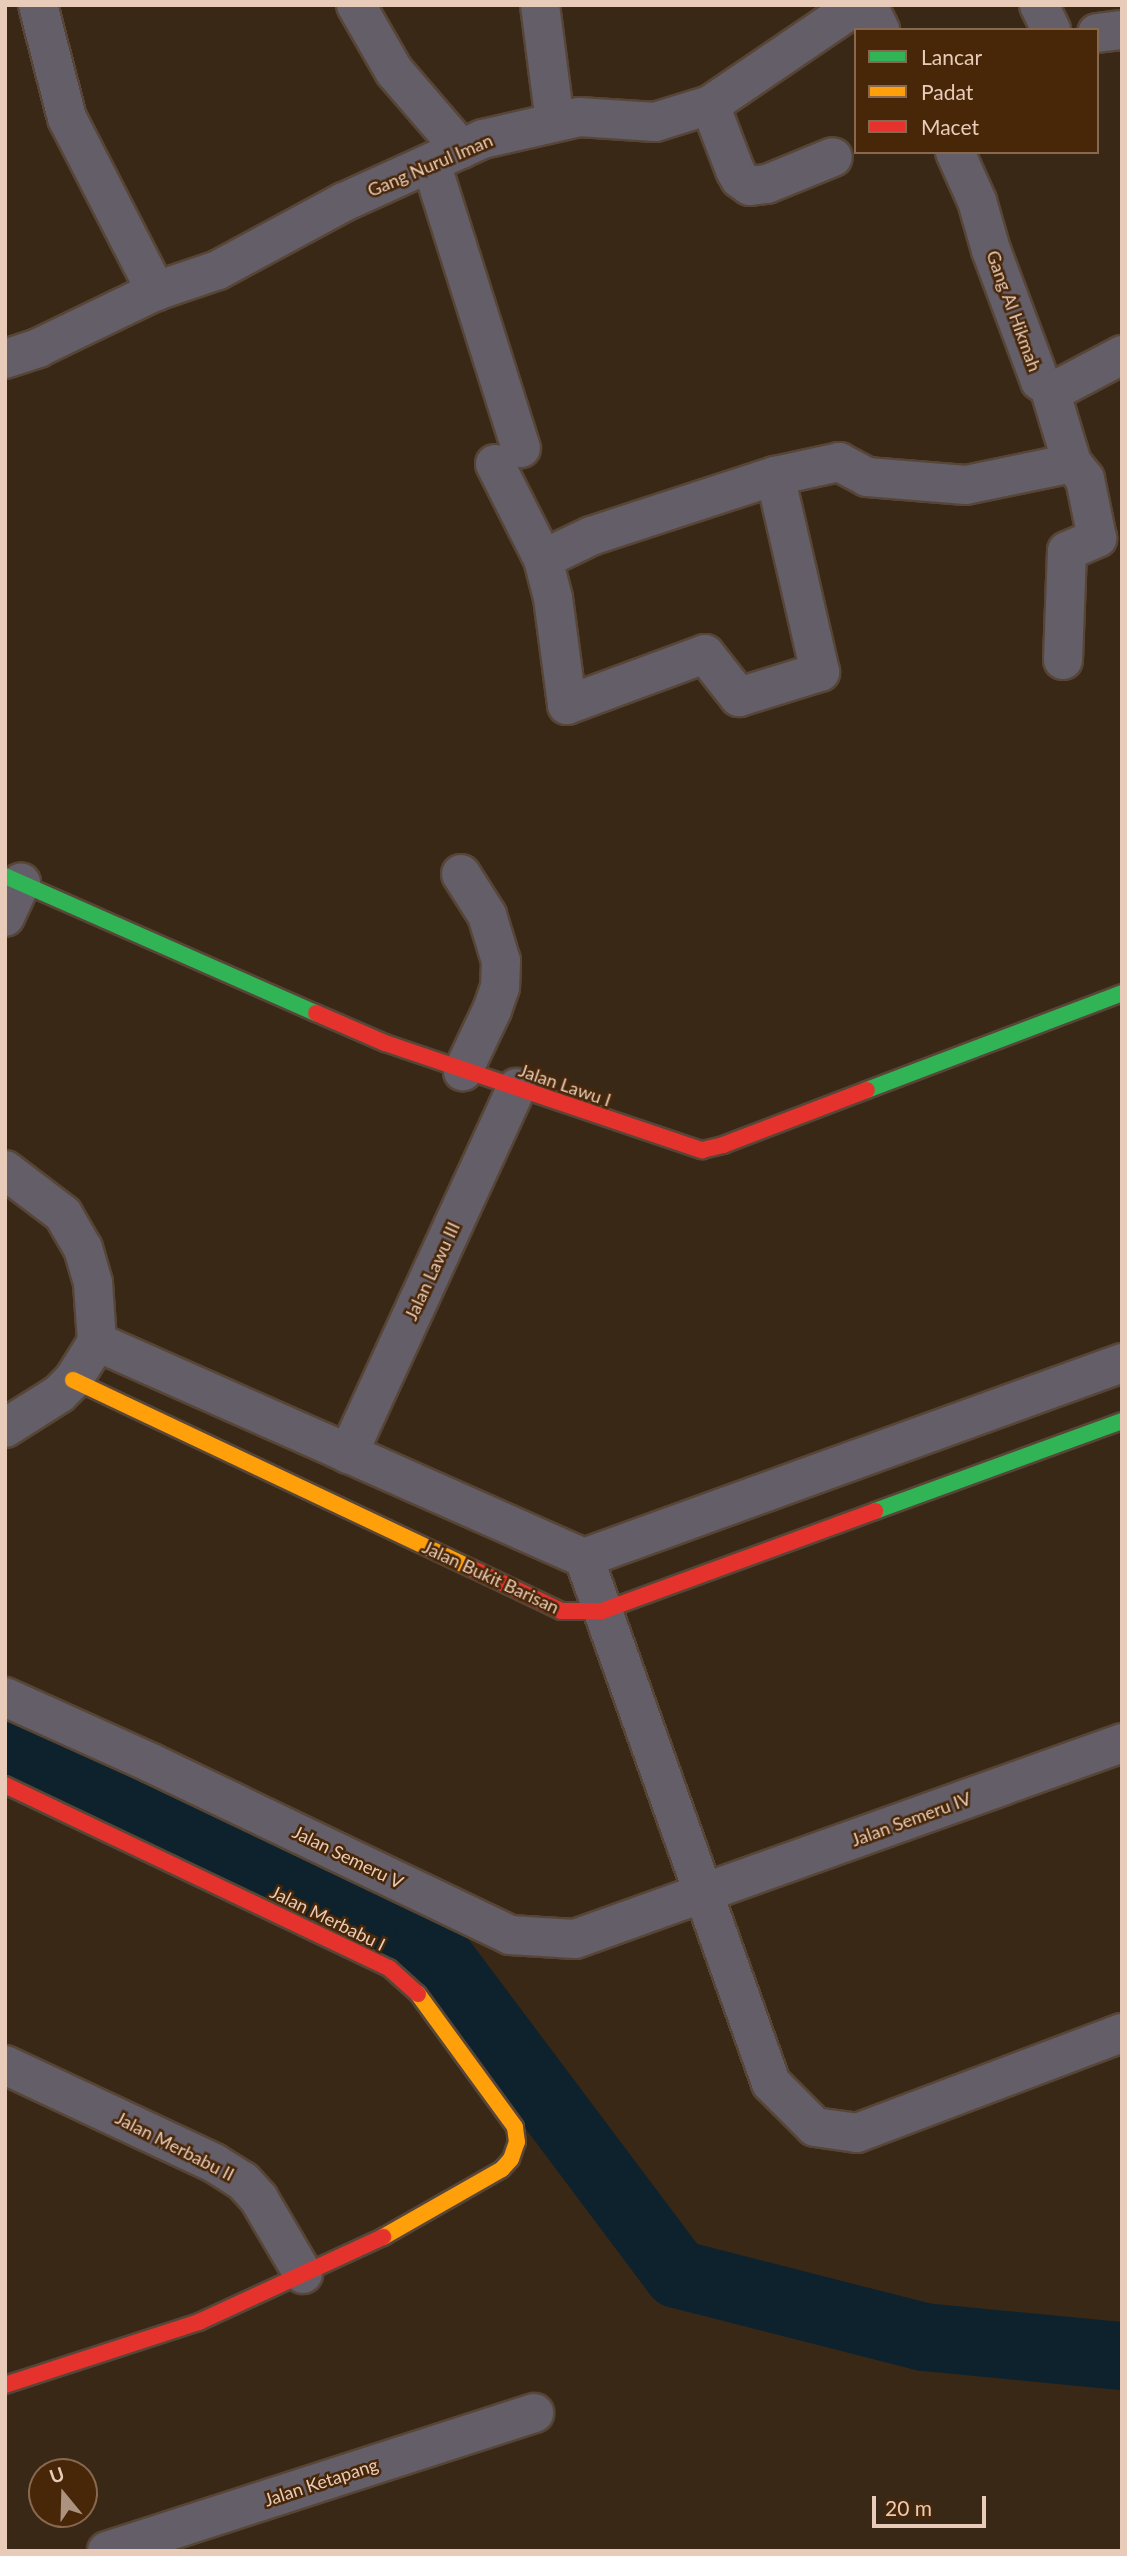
<!DOCTYPE html>
<html>
<head>
<meta charset="utf-8">
<style>
	body { margin:0 }
	#map { position:relative; width:1127px; height:2556px; overflow:hidden; background:#3a2817; font-family:Lato,sans-serif }
	div>[style] { position:absolute }
	[style*='--x'] { left:calc(var(--x)*1px); top:calc(var(--y)*1px); width:calc(var(--w)*1px); rotate:calc(var(--a)*1deg) }
	.river>* { height:68px; margin:-34px; padding:0 34px; transform-origin:34px; border-radius:34px; background:#0d222d }
	.roads { filter:drop-shadow(2px 0 #574637) drop-shadow(-2px 0 #574637) drop-shadow(0 2px #574637) drop-shadow(0 -2px #574637) }
	.street>* { height:38px; margin:-19px; padding:0 19px; transform-origin:19px; border-radius:19px; background:#645e69 }
	.fast>* { height:16px; margin:-8px; padding:0 8px; transform-origin:8px; border-radius:8px; background:#30b455 }
	.slow>* { height:16px; margin:-8px; padding:0 8px; transform-origin:8px; border-radius:8px; background:#ff9f0a }
	.jam>* { height:16px; margin:-8px; padding:0 8px; transform-origin:8px; border-radius:8px; background:#e5322d }
	span { translate:-50% -50%; white-space:nowrap; text-align:center; line-height:1.15; -webkit-text-stroke:5px #482709; paint-order:stroke }
	.street-label { font-size:18px; color:#e8ccb9 }
	.frame { position:absolute; inset:0; border:7px solid #e8ccb9; pointer-events:none }
	.legend { position:absolute; left:854px; top:28px; width:245px; height:126px; box-sizing:border-box; background:#482709; border:2px solid #88694f; margin:0; padding:9px 12px; list-style:none; font-size:21px; color:#e8ccb9 }
	.legend li { display:flex; align-items:center; gap:14px; height:35px }
	.legend b { width:35px; border:2px solid #88694f }
	.north { position:absolute; left:28px; top:2458px; width:70px; height:70px; box-sizing:border-box; background:#482709; border:2px solid #88694f; border-radius:50%; rotate:341deg; font-size:19px; font-weight:700; line-height:28px; text-align:center; color:#e8ccb9 }
	.north::after { content:''; display:block; margin:auto; width:24px; height:32px; background:#ab9380; clip-path:polygon(50% 0,100% 100%,50% 72%,0 100%) }
	.scale { position:absolute; left:872px; top:2496px; width:114px; height:32px; box-sizing:border-box; border:4px solid #e8ccb9; border-top:0; padding-left:9px; font-size:21px; line-height:24px; white-space:nowrap; color:#e8ccb9; -webkit-text-stroke:5px #482709; paint-order:stroke }
</style>
</head>
<body>
<div id="map">
	<div class="river">
		<div style="--x:5;--y:1741;--w:468;--a:25.4"></div>
		<div style="--x:428;--y:1942;--w:415;--a:53.1"></div>
		<div style="--x:677;--y:2274;--w:255;--a:14.3"></div>
		<div style="--x:924;--y:2337;--w:199;--a:5.5"></div>
	</div>
	<div class="roads">
		<div class="street">
			<div style="--x:38;--y:5;--w:117;--a:75.6"></div>
			<div style="--x:67;--y:118;--w:195;--a:62.8"></div>
			<div style="--x:356;--y:5;--w:76;--a:60.1"></div>
			<div style="--x:394;--y:71;--w:103;--a:49.3"></div>
			<div style="--x:540;--y:5;--w:118;--a:82.7"></div>
			<div style="--x:868;--y:5;--w:28;--a:64"></div>
			<div style="--x:1039;--y:5;--w:28;--a:64"></div>
			<div style="--x:1097;--y:33;--w:25;--a:-7"></div>
			<div style="--x:710;--y:105;--w:70;--a:69"></div>
			<div style="--x:735;--y:170;--w:10;--a:61"></div>
			<div style="--x:740;--y:179;--w:12;--a:35"></div>
			<div style="--x:750;--y:186;--w:17;--a:-7"></div>
			<div style="--x:767;--y:184;--w:71;--a:-22.2"></div>
			<div style="--x:955;--y:152;--w:54;--a:65.8"></div>
			<div style="--x:977;--y:201;--w:51;--a:74.1"></div>
			<div style="--x:991;--y:250;--w:140;--a:69.5"></div>
			<div style="--x:1040;--y:381;--w:17;--a:36"></div>
			<div style="--x:1054;--y:391;--w:77;--a:-27.9"></div>
			<div style="--x:431;--y:163;--w:299;--a:72.5"></div>
			<div style="--x:5;--y:359;--w:35;--a:-18"></div>
			<div style="--x:38;--y:348;--w:131;--a:-25.8"></div>
			<div style="--x:156;--y:291;--w:65;--a:-18.7"></div>
			<div style="--x:218;--y:270;--w:143;--a:-28.4"></div>
			<div style="--x:344;--y:202;--w:153;--a:-24.4"></div>
			<div style="--x:483;--y:139;--w:98;--a:-12.9"></div>
			<div style="--x:579;--y:117;--w:76;--a:3.8"></div>
			<div style="--x:655;--y:122;--w:58;--a:-17.2"></div>
			<div style="--x:710;--y:105;--w:178;--a:-34.2"></div>
			<div style="--x:495;--y:464;--w:106;--a:63.2"></div>
			<div style="--x:543;--y:559;--w:40;--a:75.6"></div>
			<div style="--x:553;--y:598;--w:108;--a:82.5"></div>
			<div style="--x:567;--y:705;--w:147;--a:-20.3"></div>
			<div style="--x:705;--y:654;--w:55;--a:51.7"></div>
			<div style="--x:739;--y:697;--w:85;--a:-17.2"></div>
			<div style="--x:820;--y:672;--w:201;--a:-102.9"></div>
			<div style="--x:543;--y:559;--w:53;--a:-25.6"></div>
			<div style="--x:591;--y:536;--w:194;--a:-18.1"></div>
			<div style="--x:775;--y:476;--w:66;--a:-12.3"></div>
			<div style="--x:839;--y:462;--w:32;--a:28"></div>
			<div style="--x:867;--y:477;--w:99;--a:4.6"></div>
			<div style="--x:966;--y:485;--w:108;--a:-11.7"></div>
			<div style="--x:1072;--y:463;--w:76;--a:-106.8"></div>
			<div style="--x:1063;--y:660;--w:109;--a:-87.9"></div>
			<div style="--x:1067;--y:551;--w:33;--a:-23"></div>
			<div style="--x:1097;--y:538;--w:60;--a:-101.5"></div>
			<div style="--x:1085;--y:479;--w:21;--a:-129"></div>
			<div style="--x:461;--y:874;--w:49;--a:57.6"></div>
			<div style="--x:487;--y:915;--w:48;--a:73.1"></div>
			<div style="--x:501;--y:961;--w:26;--a:92"></div>
			<div style="--x:500;--y:987;--w:24;--a:109"></div>
			<div style="--x:492;--y:1010;--w:68;--a:115.4"></div>
			<div style="--x:5;--y:917;--w:38;--a:-65"></div>
			<div style="--x:5;--y:1170;--w:73;--a:37.2"></div>
			<div style="--x:63;--y:1214;--w:39;--a:60"></div>
			<div style="--x:83;--y:1248;--w:36;--a:74"></div>
			<div style="--x:93;--y:1283;--w:59;--a:86.1"></div>
			<div style="--x:97;--y:1342;--w:45;--a:122.3"></div>
			<div style="--x:73;--y:1380;--w:20;--a:135"></div>
			<div style="--x:59;--y:1394;--w:64;--a:147.8"></div>
			<div style="--x:97;--y:1342;--w:533;--a:23.92"></div>
			<div style="--x:584;--y:1558;--w:572;--a:-19.92"></div>
			<div style="--x:348;--y:1454;--w:403;--a:-65.3"></div>
			<div style="--x:584;--y:1558;--w:557;--a:70.39"></div>
			<div style="--x:771;--y:2083;--w:62;--a:45"></div>
			<div style="--x:815;--y:2127;--w:42;--a:8.1"></div>
			<div style="--x:857;--y:2133;--w:283;--a:-20.7"></div>
			<div style="--x:5;--y:1697;--w:160;--a:24.3"></div>
			<div style="--x:151;--y:1763;--w:398;--a:25.6"></div>
			<div style="--x:510;--y:1935;--w:65;--a:3.5"></div>
			<div style="--x:575;--y:1939;--w:581;--a:-19.71"></div>
			<div style="--x:5;--y:2065;--w:231;--a:25.1"></div>
			<div style="--x:214;--y:2163;--w:34;--a:32"></div>
			<div style="--x:243;--y:2181;--w:24;--a:48"></div>
			<div style="--x:259;--y:2199;--w:87;--a:59.6"></div>
			<div style="--x:107;--y:2551;--w:449;--a:-17.9"></div>
		</div>
		<div class="fast">
			<div style="--x:5;--y:876;--w:340;--a:23.8"></div>
			<div style="--x:867;--y:1090;--w:273;--a:-20.8"></div>
			<div style="--x:875;--y:1511;--w:263;--a:-20"></div>
		</div>
		<div class="slow">
			<div style="--x:73;--y:1380;--w:440;--a:25.3"></div>
			<div style="--x:383;--y:2237;--w:137;--a:-29.7"></div>
			<div style="--x:502;--y:2169;--w:13;--a:-48"></div>
			<div style="--x:511;--y:2159;--w:18;--a:-71"></div>
			<div style="--x:517;--y:2142;--w:15;--a:-98"></div>
			<div style="--x:515;--y:2127;--w:165;--a:-126.1"></div>
		</div>
		<div class="jam">
			<div style="--x:316;--y:1013;--w:75;--a:23.5"></div>
			<div style="--x:385;--y:1043;--w:335;--a:18.7"></div>
			<div style="--x:702;--y:1150;--w:22;--a:-13"></div>
			<div style="--x:723;--y:1145;--w:154;--a:-20.9"></div>
			<div style="--x:471;--y:1568;--w:100;--a:25.5"></div>
			<div style="--x:561;--y:1611;--w:41;--a:0"></div>
			<div style="--x:602;--y:1611;--w:291;--a:-20.1"></div>
			<div style="--x:5;--y:1785;--w:425;--a:25.5"></div>
			<div style="--x:389;--y:1968;--w:39;--a:42"></div>
			<div style="--x:5;--y:2385;--w:204;--a:-18"></div>
			<div style="--x:199;--y:2322;--w:203;--a:-24.8"></div>
		</div>
	</div>
	<div class="street-label">
		<span style="left:430px;top:165px;rotate:-23deg">Gang Nurul Iman</span>
		<span style="left:1014px;top:311px;rotate:70deg">Gang Al Hikmah</span>
		<span style="left:565px;top:1085px;rotate:19deg">Jalan Lawu I</span>
		<span style="left:432px;top:1271px;rotate:-65deg">Jalan Lawu III</span>
		<span style="left:491px;top:1577px;rotate:25deg">Jalan Bukit Barisan</span>
		<span style="left:911px;top:1819px;rotate:-20deg">Jalan Semeru IV</span>
		<span style="left:348px;top:1857px;rotate:26deg">Jalan Semeru V</span>
		<span style="left:328px;top:1918px;rotate:26deg">Jalan Merbabu I</span>
		<span style="left:175px;top:2146px;rotate:27deg">Jalan Merbabu II</span>
		<span style="left:321px;top:2482px;rotate:-18deg">Jalan Ketapang</span>
	</div>
	<div class="frame"></div>
	<ul class="legend">
	<li><b style="height:9px;background:#30b455"></b>Lancar</li>
	<li><b style="height:9px;background:#ff9f0a"></b>Padat</li>
	<li><b style="height:9px;background:#e5322d"></b>Macet</li>
	</ul>
	<div class="north">U</div>
	<div class="scale">20 m</div>
</div>
</body>
</html>
